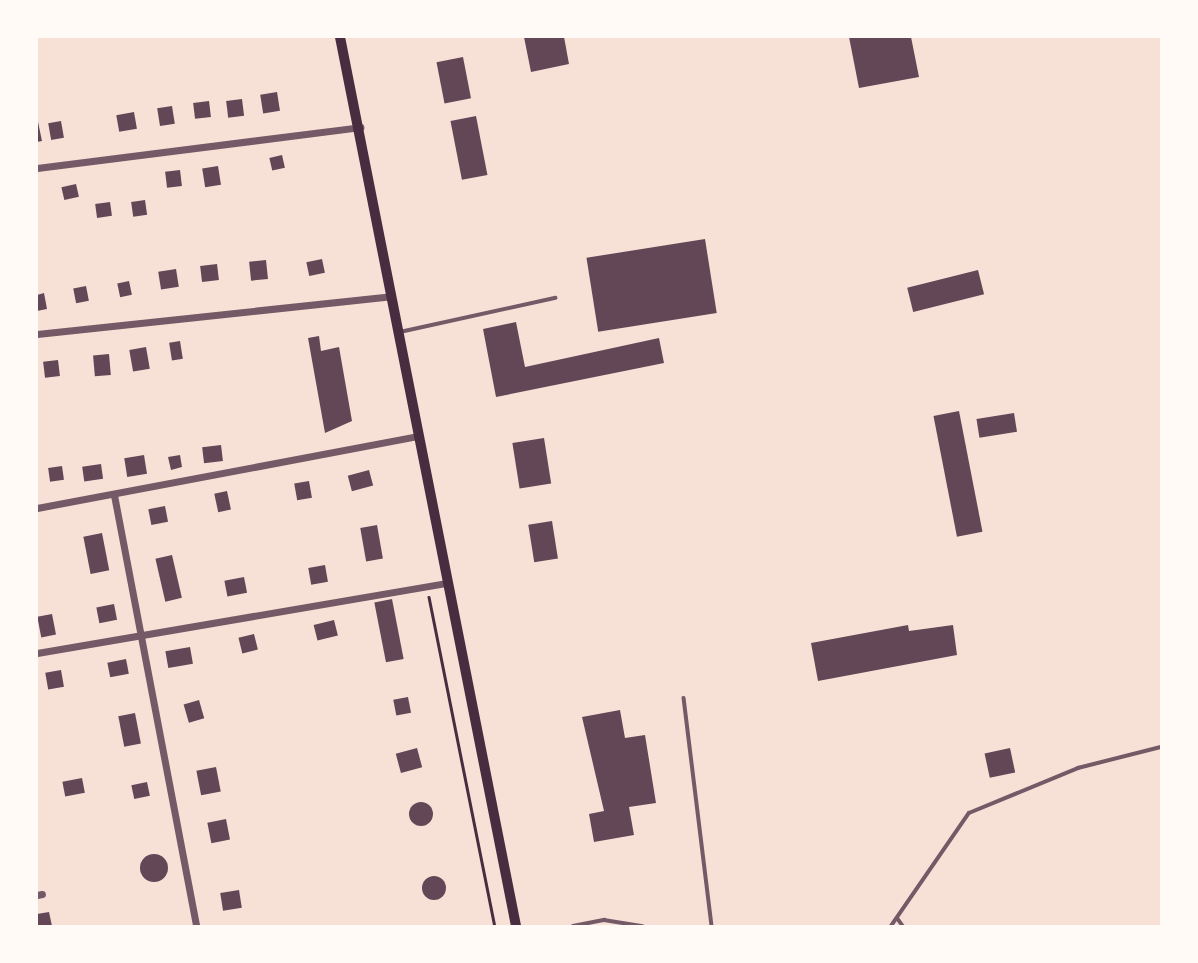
<!DOCTYPE html>
<html>
<head>
<meta charset="utf-8">
<style>
	body { margin:0 }
	#map { position:relative; width:1198px; height:963px; overflow:hidden; background:#f7e1d7; font-family:"Fira Sans Condensed",sans-serif }
	div>[style] { position:absolute }
	[style*='--x'] { left:calc(var(--x)*1px); top:calc(var(--y)*1px); width:calc(var(--w)*1px); rotate:calc(var(--a)*1deg) }
	.building>* { inset:0; background:#644757; transform-origin:0 0 }
	.round { border-radius:50% }
	.path>* { height:2.5px; margin:-1.25px; padding:0 1.25px; transform-origin:1.25px; border-radius:1.25px; background:#4a2c40 }
	.service>* { height:3.5px; margin:-1.75px; padding:0 1.75px; transform-origin:1.75px; border-radius:1.75px; background:#755966 }
	.minor>* { height:7px; margin:-3.5px; padding:0 3.5px; transform-origin:3.5px; border-radius:3.5px; background:#755966 }
	.secondary>* { height:10px; margin:-5px; padding:0 5px; transform-origin:5px; border-radius:5px; background:#4a2c40 }
	span { translate:-50% -50%; white-space:nowrap; text-align:center; line-height:1.15; -webkit-text-stroke:7px #fffaf5; paint-order:stroke }
	.frame { position:absolute; inset:0; border:38px solid #fffaf5; pointer-events:none }
</style>
</head>
<body>
<div id="map">
	<div class="building">
		<div style="clip-path:polygon(524px 37px,564px 37px,569px 64px,531px 72px)"></div>
		<div style="clip-path:polygon(849px 37px,911px 37px,919px 77px,859px 88px)"></div>
		<div style="left:463px;top:57px;width:42px;height:27px;rotate:79deg"></div>
		<div style="left:277px;top:92px;width:19px;height:17px;rotate:81deg"></div>
		<div style="left:242px;top:99px;width:17px;height:16px;rotate:83deg"></div>
		<div style="left:209px;top:101px;width:16px;height:16px;rotate:83deg"></div>
		<div style="left:172px;top:106px;width:18px;height:15px;rotate:81deg"></div>
		<div style="left:134px;top:112px;width:17px;height:18px;rotate:80deg"></div>
		<div style="left:476px;top:116px;width:60px;height:26px;rotate:79deg"></div>
		<div style="clip-path:polygon(37px 117px,42px 141px,37px 142px)"></div>
		<div style="left:61px;top:121px;width:17px;height:13px;rotate:80deg"></div>
		<div style="left:282px;top:155px;width:13px;height:13px;rotate:77deg"></div>
		<div style="left:218px;top:166px;width:19px;height:16px;rotate:81deg"></div>
		<div style="left:180px;top:170px;width:16px;height:15px;rotate:83deg"></div>
		<div style="left:76px;top:184px;width:13px;height:15px;rotate:77deg"></div>
		<div style="left:145px;top:200px;width:15px;height:14px;rotate:82deg"></div>
		<div style="left:110px;top:202px;width:14px;height:15px;rotate:82deg"></div>
		<div style="left:705px;top:239px;width:75px;height:120px;rotate:81deg"></div>
		<div style="left:322px;top:259px;width:14px;height:16px;rotate:78deg"></div>
		<div style="left:266px;top:260px;width:19px;height:17px;rotate:84deg"></div>
		<div style="left:217px;top:264px;width:16px;height:17px;rotate:83deg"></div>
		<div style="left:176px;top:269px;width:18px;height:18px;rotate:81deg"></div>
		<div style="left:978px;top:270px;width:25px;height:73px;rotate:76deg"></div>
		<div style="left:129px;top:281px;width:14px;height:12px;rotate:78deg"></div>
		<div style="left:86px;top:286px;width:15px;height:13px;rotate:79deg"></div>
		<div style="clip-path:polygon(44px 293px,47px 309px,37px 311px,37px 295px)"></div>
		<div style="clip-path:polygon(516px 322px,525px 367px,659px 338px,664px 363px,496px 397px,483px 329px)"></div>
		<div style="clip-path:polygon(319px 336px,321px 351px,339px 347px,352px 421px,325px 433px,308px 338px)"></div>
		<div style="left:180px;top:341px;width:18px;height:11px;rotate:81deg"></div>
		<div style="left:146px;top:347px;width:22px;height:17px;rotate:80deg"></div>
		<div style="left:109px;top:354px;width:21px;height:16px;rotate:85deg"></div>
		<div style="left:58px;top:360px;width:16px;height:15px;rotate:83deg"></div>
		<div style="left:959px;top:411px;width:123px;height:26px;rotate:79deg"></div>
		<div style="left:1014px;top:413px;width:19px;height:38px;rotate:81deg"></div>
		<div style="left:544px;top:438px;width:46px;height:32px;rotate:81deg"></div>
		<div style="left:221px;top:445px;width:16px;height:19px;rotate:83deg"></div>
		<div style="left:144px;top:455px;width:19px;height:20px;rotate:81deg"></div>
		<div style="clip-path:polygon(180px 455px,182px 467px,171px 470px,168px 457px)"></div>
		<div style="left:101px;top:464px;width:15px;height:19px;rotate:82deg"></div>
		<div style="left:62px;top:466px;width:14px;height:14px;rotate:82deg"></div>
		<div style="left:369px;top:470px;width:16px;height:22px;rotate:75deg"></div>
		<div style="left:309px;top:481px;width:17px;height:15px;rotate:80deg"></div>
		<div style="left:227px;top:491px;width:19px;height:13px;rotate:78deg"></div>
		<div style="left:165px;top:506px;width:16px;height:17px;rotate:79deg"></div>
		<div style="left:552px;top:521px;width:38px;height:24px;rotate:81deg"></div>
		<div style="left:377px;top:525px;width:34px;height:17px;rotate:80deg"></div>
		<div style="left:102px;top:533px;width:38px;height:19px;rotate:79deg"></div>
		<div style="left:172px;top:555px;width:44px;height:17px;rotate:77deg"></div>
		<div style="left:325px;top:565px;width:17px;height:17px;rotate:80deg"></div>
		<div style="left:244px;top:577px;width:16px;height:20px;rotate:79deg"></div>
		<div style="left:392px;top:599px;width:61px;height:18px;rotate:79deg"></div>
		<div style="left:114px;top:604px;width:16px;height:18px;rotate:79deg"></div>
		<div style="left:52px;top:614px;width:21px;height:15px;rotate:79deg"></div>
		<div style="left:334px;top:620px;width:16px;height:21px;rotate:76deg"></div>
		<div style="clip-path:polygon(908px 625px,909px 631px,953px 625px,957px 655px,818px 681px,811px 643px)"></div>
		<div style="left:254px;top:634px;width:16px;height:16px;rotate:76deg"></div>
		<div style="left:190px;top:647px;width:17px;height:25px;rotate:80deg"></div>
		<div style="left:126px;top:659px;width:15px;height:19px;rotate:79deg"></div>
		<div style="left:61px;top:670px;width:17px;height:16px;rotate:80deg"></div>
		<div style="left:408px;top:697px;width:16px;height:15px;rotate:79deg"></div>
		<div style="left:199px;top:700px;width:19px;height:16px;rotate:74deg"></div>
		<div style="clip-path:polygon(620px 710px,625px 738px,645px 735px,656px 803px,629px 807px,634px 835px,594px 842px,589px 814px,604px 811px,582px 717px)"></div>
		<div style="left:135px;top:713px;width:31px;height:17px;rotate:79deg"></div>
		<div style="left:417px;top:748px;width:20px;height:22px;rotate:75deg"></div>
		<div style="left:1010px;top:748px;width:25px;height:26px;rotate:78deg"></div>
		<div style="left:216px;top:767px;width:25px;height:20px;rotate:79deg"></div>
		<div style="left:82px;top:778px;width:15px;height:20px;rotate:79deg"></div>
		<div style="left:147px;top:782px;width:14px;height:16px;rotate:78deg"></div>
		<div class="round" style="left:409px;top:802px;width:24px;height:24px"></div>
		<div style="left:226px;top:819px;width:21px;height:19px;rotate:79deg"></div>
		<div class="round" style="left:140px;top:854px;width:28px;height:28px"></div>
		<div class="round" style="left:422px;top:876px;width:24px;height:24px"></div>
		<div style="left:239px;top:890px;width:18px;height:19px;rotate:81deg"></div>
		<div style="clip-path:polygon(49px 912px,52px 926px,37px 926px,37px 914px)"></div>
	</div>
	<div class="path">
		<div style="--x:429;--y:597;--w:336;--a:78.7"></div>
	</div>
	<div class="service">
		<div style="--x:400;--y:332;--w:159;--a:-12.4"></div>
		<div style="--x:684;--y:698;--w:230;--a:83"></div>
		<div style="--x:898;--y:919;--w:9;--a:54"></div>
		<div style="--x:573;--y:926;--w:32;--a:-11"></div>
		<div style="--x:604;--y:920;--w:39;--a:9"></div>
		<div style="--x:891;--y:926;--w:137;--a:-55.4"></div>
		<div style="--x:969;--y:813;--w:118;--a:-22.4"></div>
		<div style="--x:1078;--y:768;--w:86;--a:-14.2"></div>
	</div>
	<div class="minor">
		<div style="--x:37;--y:168;--w:326;--a:-7.2"></div>
		<div style="--x:37;--y:334;--w:356;--a:-6.1"></div>
		<div style="--x:114;--y:495;--w:439;--a:79.2"></div>
		<div style="--x:37;--y:508;--w:387;--a:-10.7"></div>
		<div style="--x:37;--y:653;--w:416;--a:-9.7"></div>
		<div style="--x:37;--y:895;--w:5;--a:-11"></div>
	</div>
	<div class="secondary">
		<div style="--x:340;--y:37;--w:906;--a:78.8"></div>
	</div>
	<div class="frame"></div>
</div>
</body>
</html>
